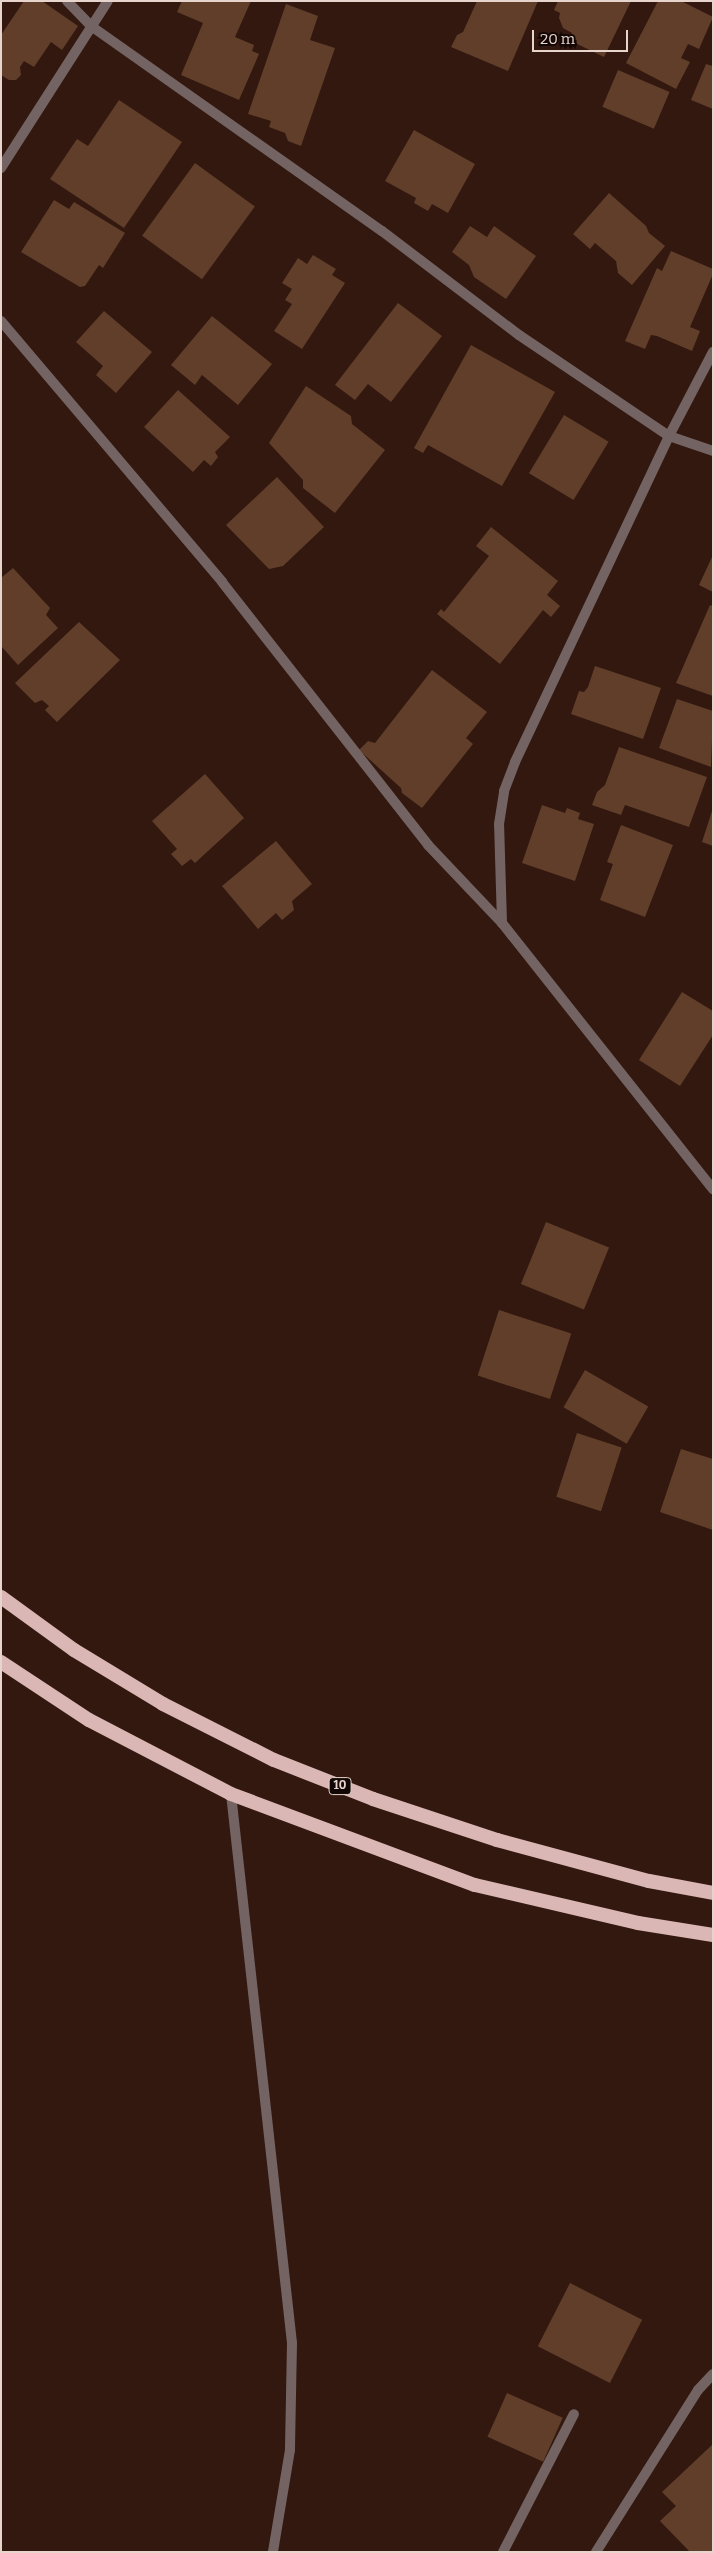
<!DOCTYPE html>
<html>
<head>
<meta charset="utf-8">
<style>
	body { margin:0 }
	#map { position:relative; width:714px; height:2553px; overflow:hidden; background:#32180e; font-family:Bitter,serif }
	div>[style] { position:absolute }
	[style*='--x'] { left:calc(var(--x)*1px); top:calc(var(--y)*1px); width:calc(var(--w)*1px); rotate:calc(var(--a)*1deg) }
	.building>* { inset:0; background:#613e2a; transform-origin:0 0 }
	.service>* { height:10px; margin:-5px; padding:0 5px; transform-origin:5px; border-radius:5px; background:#736463 }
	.minor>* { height:10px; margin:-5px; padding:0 5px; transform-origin:5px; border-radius:5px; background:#736463 }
	.tertiary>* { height:10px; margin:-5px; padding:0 5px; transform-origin:5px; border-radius:5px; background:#736463 }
	.trunk>* { height:14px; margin:-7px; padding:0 7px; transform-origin:7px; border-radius:7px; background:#dab6b4 }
	span { translate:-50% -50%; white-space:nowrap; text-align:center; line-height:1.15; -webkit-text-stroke:5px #120704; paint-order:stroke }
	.shield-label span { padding:1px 4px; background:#120704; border:1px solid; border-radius:4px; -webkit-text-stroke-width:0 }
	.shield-label { font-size:12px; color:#e6d4cd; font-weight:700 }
	.frame { position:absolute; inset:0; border:2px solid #e6d4cd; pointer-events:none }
	.scale { position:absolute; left:532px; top:30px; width:96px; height:22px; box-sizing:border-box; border:2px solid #e6d4cd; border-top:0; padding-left:6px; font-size:15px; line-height:18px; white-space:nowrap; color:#e6d4cd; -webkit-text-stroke:4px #120704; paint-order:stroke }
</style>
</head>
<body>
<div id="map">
	<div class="building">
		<div style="clip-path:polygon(24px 1px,42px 1px,78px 26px,62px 50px,51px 42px,34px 67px,24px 61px,20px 67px,21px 75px,16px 80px,9px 80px,1px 75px,1px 35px)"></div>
		<div style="clip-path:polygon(182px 1px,251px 1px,235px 37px,254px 45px,252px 51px,259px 54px,239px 100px,181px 75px,203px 23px,177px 12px)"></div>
		<div style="clip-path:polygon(477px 1px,538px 1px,508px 71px,451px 47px,457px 35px,463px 32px)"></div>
		<div style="clip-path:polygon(558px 1px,631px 1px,604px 57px,569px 40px,572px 33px,563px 28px,559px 18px,560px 13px,554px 10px)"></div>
		<div style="clip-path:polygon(658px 1px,681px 1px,713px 17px,699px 49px,688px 44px,681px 58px,690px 62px,676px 89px,626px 63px)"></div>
		<div style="clip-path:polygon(286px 4px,318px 16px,310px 40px,335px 48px,301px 146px,288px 141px,285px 133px,269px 127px,271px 121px,248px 114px)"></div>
		<div style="clip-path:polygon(706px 64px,713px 66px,713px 109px,691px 100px)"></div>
		<div style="left:618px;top:70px;width:56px;height:40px;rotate:23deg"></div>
		<div style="clip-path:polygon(119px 100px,182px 142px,124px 228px,50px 179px,77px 139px,88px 146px)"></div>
		<div style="clip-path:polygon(414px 130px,475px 164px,448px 213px,432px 204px,428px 211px,414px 203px,416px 198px,385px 181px)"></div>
		<div style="left:195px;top:163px;width:74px;height:90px;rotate:36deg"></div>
		<div style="clip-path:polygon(609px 193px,646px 226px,649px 233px,665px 246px,632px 285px,618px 273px,616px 261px,595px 243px,590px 249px,573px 234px)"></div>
		<div style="clip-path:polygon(54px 200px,69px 209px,74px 202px,125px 233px,103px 268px,99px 265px,85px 286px,80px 287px,21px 252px)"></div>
		<div style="clip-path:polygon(470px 226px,487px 237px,494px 226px,536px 256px,506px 299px,474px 277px,469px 265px,452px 252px)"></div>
		<div style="clip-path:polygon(671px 251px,713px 269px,713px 274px,690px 327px,700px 331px,692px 351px,657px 336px,651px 335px,645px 349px,625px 341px,657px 268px,662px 271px)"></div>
		<div style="clip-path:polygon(313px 255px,336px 269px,332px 275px,345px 283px,302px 349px,274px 331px,292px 304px,285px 300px,292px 289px,282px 283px,298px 258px,307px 264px)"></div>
		<div style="clip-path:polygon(398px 303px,442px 336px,391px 402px,368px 384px,355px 400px,335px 385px)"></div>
		<div style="clip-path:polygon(104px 311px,152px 352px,116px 393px,96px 375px,103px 366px,76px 342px)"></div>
		<div style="clip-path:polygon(212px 316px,272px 364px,238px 405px,202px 375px,195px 385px,171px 365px)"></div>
		<div style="clip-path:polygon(471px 345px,555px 392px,502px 486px,428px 445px,423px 453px,414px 448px)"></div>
		<div style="clip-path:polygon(306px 386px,351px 416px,352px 424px,385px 450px,335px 513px,303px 488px,303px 480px,269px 443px)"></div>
		<div style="clip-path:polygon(178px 390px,230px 437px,215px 452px,218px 457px,211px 466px,204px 460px,193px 472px,144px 427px)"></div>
		<div style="left:564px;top:415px;width:52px;height:68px;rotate:31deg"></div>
		<div style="clip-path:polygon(277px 477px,324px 527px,283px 566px,269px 569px,226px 525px)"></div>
		<div style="clip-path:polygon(491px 527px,558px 581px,547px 595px,560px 606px,551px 617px,543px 610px,500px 664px,437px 614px,441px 609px,444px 612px,489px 556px,476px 546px)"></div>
		<div style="clip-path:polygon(713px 555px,713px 592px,699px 585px)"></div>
		<div style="clip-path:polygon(13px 568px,50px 608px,46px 615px,58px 628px,18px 665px,1px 646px,1px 578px)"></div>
		<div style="clip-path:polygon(710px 605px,713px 606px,713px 696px,676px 683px)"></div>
		<div style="clip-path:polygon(79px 622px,120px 660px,57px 722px,45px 710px,49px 706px,42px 700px,35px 703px,15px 683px)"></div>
		<div style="clip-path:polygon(595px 666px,661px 688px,643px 739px,571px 714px,579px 691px,584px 692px,588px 687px)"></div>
		<div style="clip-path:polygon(432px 670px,487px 712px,466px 738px,473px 744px,422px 808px,402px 793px,401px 788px,359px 750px,368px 741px,375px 743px)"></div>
		<div style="clip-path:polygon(677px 699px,713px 711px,711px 767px,659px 748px)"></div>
		<div style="clip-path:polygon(619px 747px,707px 777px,689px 827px,625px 805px,621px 815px,592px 805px,597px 792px,605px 785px)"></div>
		<div style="clip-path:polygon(205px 774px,244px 818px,195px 863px,191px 859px,182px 866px,171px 854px,177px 849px,152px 821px)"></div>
		<div style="clip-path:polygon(542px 805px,565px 813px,567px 808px,580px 813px,578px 819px,594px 824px,575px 881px,522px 863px)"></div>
		<div style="clip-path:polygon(712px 811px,713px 811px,713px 846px,702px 842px)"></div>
		<div style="clip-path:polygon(621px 825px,673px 845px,645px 917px,600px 900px,613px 864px,607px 862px)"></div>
		<div style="clip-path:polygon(276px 841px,312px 884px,292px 901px,294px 910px,282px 920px,276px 913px,258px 929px,222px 886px)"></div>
		<div style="clip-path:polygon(682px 992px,713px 1011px,713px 1035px,680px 1086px,639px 1060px)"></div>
		<div style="left:546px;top:1222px;width:68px;height:67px;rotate:22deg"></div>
		<div style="left:499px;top:1310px;width:76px;height:69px;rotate:18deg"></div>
		<div style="left:585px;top:1370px;width:73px;height:43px;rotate:30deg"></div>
		<div style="left:577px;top:1433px;width:47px;height:67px;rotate:18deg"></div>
		<div style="clip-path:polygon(681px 1449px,713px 1459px,713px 1530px,660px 1512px)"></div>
		<div style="left:570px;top:2283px;width:81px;height:71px;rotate:27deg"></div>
		<div style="left:507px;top:2393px;width:61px;height:48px;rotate:24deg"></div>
		<div style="clip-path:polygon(713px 2444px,713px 2552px,690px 2552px,660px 2521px,676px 2506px,662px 2492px)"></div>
	</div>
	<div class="service">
		<div style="--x:503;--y:2552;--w:155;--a:-62.8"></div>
	</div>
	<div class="minor">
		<div style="--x:67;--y:1;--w:35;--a:46"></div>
		<div style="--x:91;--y:26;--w:356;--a:35.2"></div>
		<div style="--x:382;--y:231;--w:172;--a:37.2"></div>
		<div style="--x:519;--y:335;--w:181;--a:34"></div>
		<div style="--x:669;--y:436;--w:46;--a:18.8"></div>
		<div style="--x:502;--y:923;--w:99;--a:-91.7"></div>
		<div style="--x:499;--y:824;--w:33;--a:-81"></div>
		<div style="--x:504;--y:791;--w:31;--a:-69"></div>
		<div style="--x:515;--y:762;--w:361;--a:-64.7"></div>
		<div style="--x:669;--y:436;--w:95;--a:-62.4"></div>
		<div style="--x:231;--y:1794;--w:552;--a:83.66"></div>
		<div style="--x:292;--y:2343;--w:107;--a:91.1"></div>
		<div style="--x:290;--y:2450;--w:103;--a:99.5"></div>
		<div style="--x:596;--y:2552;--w:191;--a:-57.8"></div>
		<div style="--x:698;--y:2390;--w:22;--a:-47"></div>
	</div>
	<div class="tertiary">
		<div style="--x:1;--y:168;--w:198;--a:-57.4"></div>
		<div style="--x:1;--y:321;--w:342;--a:49.7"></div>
		<div style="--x:222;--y:582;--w:334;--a:51.9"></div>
		<div style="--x:428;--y:845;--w:108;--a:46.5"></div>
		<div style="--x:502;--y:923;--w:340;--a:51.6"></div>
	</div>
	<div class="trunk">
		<div style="--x:1;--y:1597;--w:90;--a:36"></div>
		<div style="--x:74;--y:1650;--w:104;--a:31.2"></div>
		<div style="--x:163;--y:1704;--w:124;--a:26.8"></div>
		<div style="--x:274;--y:1760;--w:106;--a:21.5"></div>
		<div style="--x:373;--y:1799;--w:131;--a:18.3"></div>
		<div style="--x:497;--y:1840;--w:157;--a:15.1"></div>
		<div style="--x:649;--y:1881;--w:65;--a:10.6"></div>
		<div style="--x:1;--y:1662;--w:105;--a:33.4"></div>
		<div style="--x:89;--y:1720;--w:160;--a:27.5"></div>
		<div style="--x:231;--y:1794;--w:260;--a:20.5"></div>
		<div style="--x:475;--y:1885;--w:167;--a:13.1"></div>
		<div style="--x:638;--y:1923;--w:76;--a:9.1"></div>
	</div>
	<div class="shield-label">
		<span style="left:340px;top:1786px">10</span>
	</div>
	<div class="frame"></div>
	<div class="scale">20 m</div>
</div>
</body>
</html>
